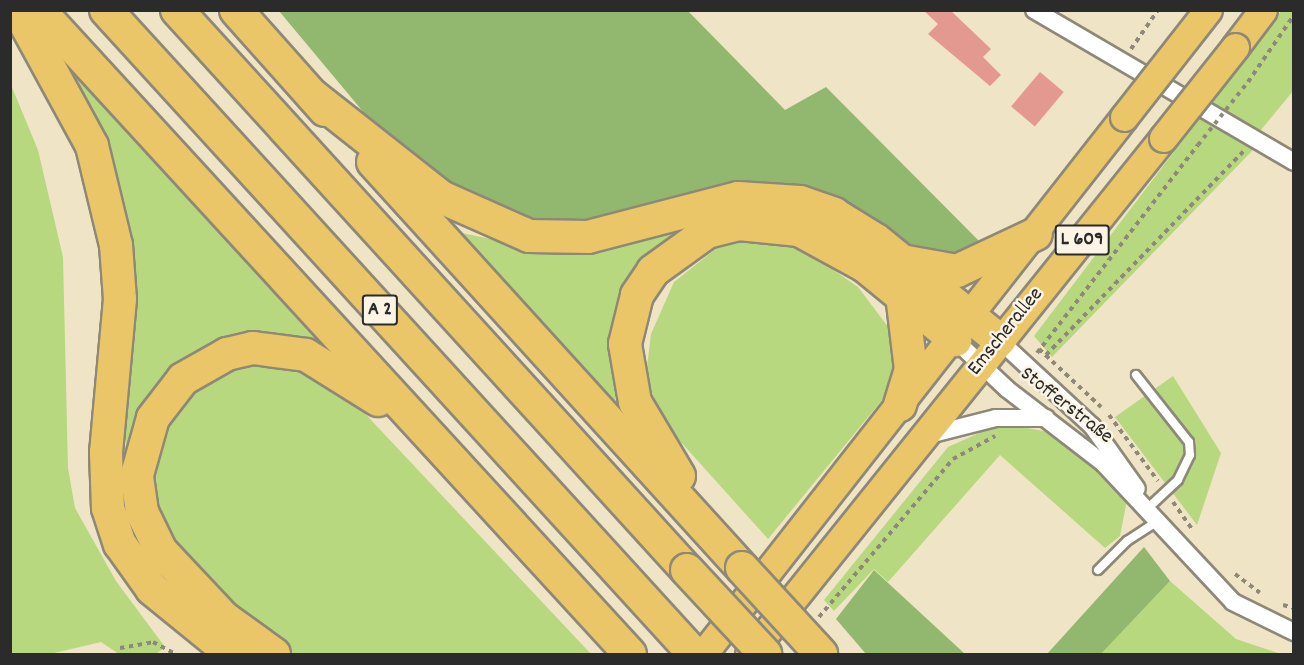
<!DOCTYPE html>
<html>
<head>
<meta charset="utf-8">
<style>
	body { margin:0 }
	#map { position:relative; width:1304px; height:665px; overflow:hidden; background:#f0e4c6; font-family:Dekko,sans-serif }
	div>[style] { position:absolute }
	[style*='--x'] { left:calc(var(--x)*1px); top:calc(var(--y)*1px); width:calc(var(--w)*1px); rotate:calc(var(--a)*1deg) }
	.green>* { inset:0; background:#b7d87f }
	.forest>* { inset:0; background:#91b86e }
	.building>* { inset:0; background:#e3998f; transform-origin:0 0 }
	.path>* { height:4px; margin-top:-2px; transform-origin:0; background:repeating-linear-gradient(90deg,#8e8878 0 4.5px,transparent 0 9px) }
	.roads { filter:drop-shadow(2px 0 #8e8878) drop-shadow(-2px 0 #8e8878) drop-shadow(0 2px #8e8878) drop-shadow(0 -2px #8e8878) }
	.service>* { height:8px; margin:-4px; padding:0 4px; transform-origin:4px; border-radius:4px; background:#fff }
	.minor>* { height:16px; margin:-8px; padding:0 8px; transform-origin:8px; border-radius:8px; background:#fff }
	.primary>* { height:27px; margin:-13.5px; padding:0 13.5px; transform-origin:13.5px; border-radius:13.5px; background:#eac669 }
	.motorway>* { height:32px; margin:-16px; padding:0 16px; transform-origin:16px; border-radius:16px; background:#eac669 }
	.path-bridge>* { height:4px; margin-top:-2px; transform-origin:0; background:repeating-linear-gradient(90deg,#8e8878 0 4.5px,transparent 0 9px) }
	.bridges { filter:drop-shadow(2px 0 #8e8878) drop-shadow(-2px 0 #8e8878) drop-shadow(0 2px #8e8878) drop-shadow(0 -2px #8e8878) }
	.primary-bridge>* { height:27px; margin:-13.5px; padding:0 13.5px; transform-origin:13.5px; border-radius:13.5px; background:#eac669 }
	.motorway-bridge>* { height:32px; margin:-16px; padding:0 16px; transform-origin:16px; border-radius:16px; background:#eac669 }
	span { translate:-50% -50%; white-space:nowrap; text-align:center; line-height:1.15; -webkit-text-stroke:5px #fcf5e5; paint-order:stroke }
	.shield-label span { padding:2px 4px; background:#fcf5e5; border:2px solid; border-radius:4px; -webkit-text-stroke-width:0 }
	.shield-label { font-size:20px; color:#2b2b2b; font-weight:700 }
	.street-label { font-size:21px; color:#2b2b2b }
	.frame { position:absolute; inset:0; border:12px solid #2b2b2b; pointer-events:none }
</style>
</head>
<body>
<div id="map">
	<div class="green">
		<div style="clip-path:polygon(1281px 11px,1293px 11px,1293px 91px,1256px 136px,1252px 151px,1052px 357px,1034px 336px)"></div>
		<div style="clip-path:polygon(76px 76px,332px 357px,356px 404px,591px 654px,275px 654px,186px 583px,125px 462px,130px 297px,105px 147px)"></div>
		<div style="clip-path:polygon(11px 85px,38px 150px,63px 257px,68px 468px,75px 508px,116px 581px,165px 647px,156px 654px,119px 654px,101px 642px,50px 654px,11px 654px)"></div>
		<div style="clip-path:polygon(686px 225px,646px 256px,626px 288px,613px 363px,617px 423px,443px 229px,505px 242px)"></div>
		<div style="clip-path:polygon(764px 237px,793px 242px,858px 287px,895px 336px,900px 378px,768px 539px,662px 421px,646px 375px,651px 334px,674px 282px,717px 248px)"></div>
		<div style="clip-path:polygon(1173px 376px,1221px 453px,1197px 525px,1115px 417px)"></div>
		<div style="clip-path:polygon(1018px 426px,1047px 432px,1105px 476px,1127px 500px,1120px 536px,1105px 548px,1000px 455px,888px 582px,874px 569px,834px 611px,824px 600px,948px 447px,988px 429px)"></div>
		<div style="clip-path:polygon(1170px 581px,1236px 639px,1281px 654px,1101px 654px)"></div>
	</div>
	<div class="forest">
		<div style="clip-path:polygon(279px 11px,688px 11px,785px 110px,826px 87px,984px 246px,951px 259px,911px 250px,824px 199px,777px 183px,733px 184px,587px 225px,509px 220px,450px 188px,375px 126px)"></div>
		<div style="clip-path:polygon(1144px 547px,1170px 581px,1101px 654px,1047px 654px)"></div>
		<div style="clip-path:polygon(874px 570px,965px 654px,866px 654px,836px 619px)"></div>
	</div>
	<div class="building">
		<div style="clip-path:polygon(923px 10px,950px 10px,991px 49px,983px 57px,1001px 75px,990px 86px,928px 34px,938px 24px)"></div>
		<div style="left:1040px;top:72px;width:31px;height:45px;rotate:40deg"></div>
	</div>
	<div class="path">
		<div style="--x:1131;--y:49;--w:47;--a:-55.3"></div>
		<div style="--x:1248;--y:82;--w:81;--a:-55.5"></div>
		<div style="--x:1039;--y:349;--w:85;--a:43.1"></div>
		<div style="--x:1037;--y:353;--w:263;--a:-52.3"></div>
		<div style="--x:1046;--y:355;--w:284;--a:-45.9"></div>
		<div style="--x:1109;--y:415;--w:82;--a:53.4"></div>
		<div style="--x:1173;--y:502;--w:32;--a:55"></div>
		<div style="--x:1235;--y:574;--w:31;--a:37"></div>
		<div style="--x:1283;--y:605;--w:11;--a:15"></div>
		<div style="--x:819;--y:617;--w:207;--a:-49.7"></div>
		<div style="--x:953;--y:459;--w:48;--a:-28.7"></div>
		<div style="--x:120;--y:648;--w:34;--a:-10"></div>
		<div style="--x:153;--y:642;--w:26;--a:28"></div>
	</div>
	<div class="roads">
		<div class="service">
			<div style="--x:1136;--y:375;--w:85;--a:51.7"></div>
			<div style="--x:1189;--y:442;--w:13;--a:86"></div>
			<div style="--x:1190;--y:455;--w:28;--a:116"></div>
			<div style="--x:1178;--y:480;--w:41;--a:137"></div>
			<div style="--x:1098;--y:570;--w:41;--a:-45"></div>
			<div style="--x:1127;--y:541;--w:37;--a:-33"></div>
		</div>
		<div class="minor">
			<div style="--x:1034;--y:10;--w:301;--a:30.3"></div>
			<div style="--x:955;--y:340;--w:71;--a:43.3"></div>
			<div style="--x:1007;--y:389;--w:121;--a:37.6"></div>
			<div style="--x:1103;--y:463;--w:190;--a:46.9"></div>
			<div style="--x:1233;--y:602;--w:68;--a:26.2"></div>
			<div style="--x:999;--y:340;--w:127;--a:42.8"></div>
			<div style="--x:1092;--y:426;--w:77;--a:54.5"></div>
			<div style="--x:925;--y:436;--w:73;--a:-14.2"></div>
			<div style="--x:996;--y:418;--w:50;--a:0"></div>
		</div>
		<div class="primary">
			<div style="--x:1235;--y:47;--w:46;--a:-52.9"></div>
			<div style="--x:703;--y:654;--w:682;--a:-51.9"></div>
			<div style="--x:749;--y:654;--w:662;--a:-51.26"></div>
		</div>
		<div class="motorway">
			<div style="--x:18;--y:10;--w:155;--a:61.4"></div>
			<div style="--x:92;--y:146;--w:102;--a:76.4"></div>
			<div style="--x:116;--y:245;--w:54;--a:85.8"></div>
			<div style="--x:120;--y:299;--w:154;--a:95.2"></div>
			<div style="--x:106;--y:452;--w:56;--a:88"></div>
			<div style="--x:108;--y:508;--w:38;--a:72"></div>
			<div style="--x:120;--y:544;--w:55;--a:54.6"></div>
			<div style="--x:152;--y:589;--w:103;--a:39.1"></div>
			<div style="--x:39;--y:10;--w:874;--a:47.46"></div>
			<div style="--x:106;--y:10;--w:872;--a:47.6"></div>
			<div style="--x:177;--y:10;--w:757;--a:47.68"></div>
			<div style="--x:236;--y:10;--w:134;--a:48.3"></div>
			<div style="--x:312;--y:95;--w:164;--a:38.3"></div>
			<div style="--x:441;--y:197;--w:96;--a:23.9"></div>
			<div style="--x:529;--y:236;--w:59;--a:1"></div>
			<div style="--x:588;--y:237;--w:155;--a:-14.6"></div>
			<div style="--x:738;--y:198;--w:62;--a:3.7"></div>
			<div style="--x:800;--y:202;--w:36;--a:19"></div>
			<div style="--x:834;--y:214;--w:49;--a:31.8"></div>
			<div style="--x:876;--y:240;--w:159;--a:39.1"></div>
			<div style="--x:373;--y:162;--w:549;--a:47.73"></div>
			<div style="--x:907;--y:262;--w:51;--a:10.2"></div>
			<div style="--x:957;--y:271;--w:87;--a:-25.1"></div>
			<div style="--x:900;--y:405;--w:37;--a:-73"></div>
			<div style="--x:911;--y:370;--w:77;--a:-96.8"></div>
			<div style="--x:679;--y:476;--w:86;--a:-120.7"></div>
			<div style="--x:635;--y:402;--w:59;--a:-99.8"></div>
			<div style="--x:625;--y:344;--w:50;--a:-76.2"></div>
			<div style="--x:637;--y:295;--w:29;--a:-56"></div>
			<div style="--x:653;--y:271;--w:67;--a:-35.8"></div>
			<div style="--x:707;--y:232;--w:33;--a:-14"></div>
			<div style="--x:739;--y:224;--w:60;--a:5.7"></div>
			<div style="--x:799;--y:230;--w:75;--a:28.6"></div>
			<div style="--x:865;--y:266;--w:117;--a:39.4"></div>
			<div style="--x:274;--y:654;--w:62;--a:-144.2"></div>
			<div style="--x:224;--y:618;--w:92;--a:-133.2"></div>
			<div style="--x:161;--y:551;--w:43;--a:-116"></div>
			<div style="--x:142;--y:512;--w:37;--a:-98"></div>
			<div style="--x:137;--y:475;--w:59;--a:-74.3"></div>
			<div style="--x:153;--y:418;--w:49;--a:-52.4"></div>
			<div style="--x:183;--y:379;--w:51;--a:-29.6"></div>
			<div style="--x:227;--y:354;--w:27;--a:-13"></div>
			<div style="--x:253;--y:348;--w:53;--a:7.5"></div>
			<div style="--x:306;--y:355;--w:85;--a:32"></div>
		</div>
	</div>
	<div class="path-bridge">
		<div style="--x:1198;--y:145;--w:80;--a:-51.6"></div>
	</div>
	<div class="bridges">
		<div class="primary-bridge">
			<div style="--x:1124;--y:117;--w:136;--a:-51.9"></div>
			<div style="--x:1163;--y:138;--w:116;--a:-51.6"></div>
		</div>
		<div class="motorway-bridge">
			<div style="--x:742;--y:568;--w:117;--a:47.4"></div>
			<div style="--x:687;--y:570;--w:115;--a:47.1"></div>
		</div>
	</div>
	<div class="shield-label">
		<span style="left:1082px;top:240px">L 609</span>
		<span style="left:380px;top:310px">A 2</span>
	</div>
	<div class="street-label">
		<span style="left:1006px;top:332px;rotate:-51deg">Emscherallee</span>
		<span style="left:1066px;top:406px;rotate:38deg">Stofferstraße</span>
	</div>
	<div class="frame"></div>
</div>
</body>
</html>
